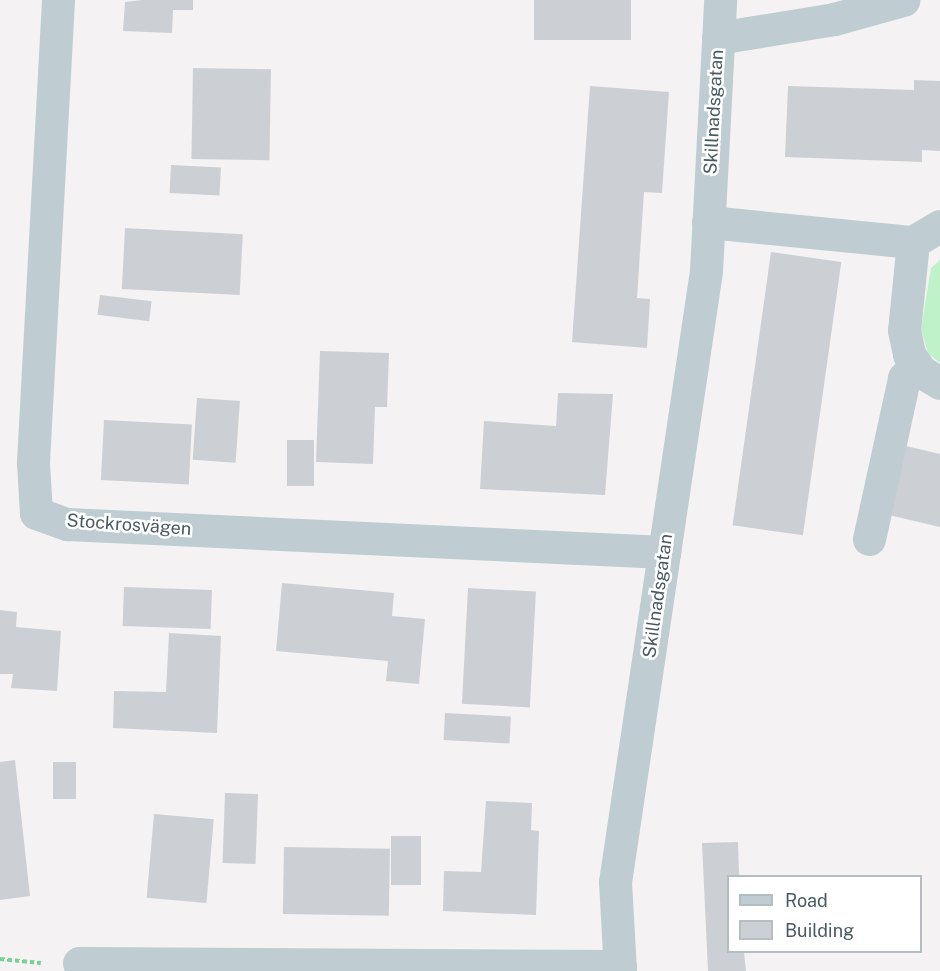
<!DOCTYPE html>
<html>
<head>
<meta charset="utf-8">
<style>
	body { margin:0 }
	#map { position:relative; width:940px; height:971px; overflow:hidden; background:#f4f2f2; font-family:"Public Sans",sans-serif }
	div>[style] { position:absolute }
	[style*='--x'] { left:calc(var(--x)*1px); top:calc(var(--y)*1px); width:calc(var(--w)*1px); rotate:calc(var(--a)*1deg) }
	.green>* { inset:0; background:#c0f2ca }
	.building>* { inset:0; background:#ccd0d4; transform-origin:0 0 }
	.path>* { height:4px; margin-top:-2px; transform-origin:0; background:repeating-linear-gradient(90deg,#76d293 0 4.5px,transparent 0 7.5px) }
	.minor>* { height:33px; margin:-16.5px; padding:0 16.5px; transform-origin:16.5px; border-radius:16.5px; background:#bfccd2 }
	span { translate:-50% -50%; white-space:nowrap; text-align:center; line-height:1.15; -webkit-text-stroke:5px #fff; paint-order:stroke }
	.street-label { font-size:18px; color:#485a61 }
	.legend { position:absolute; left:727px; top:875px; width:195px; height:78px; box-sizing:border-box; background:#fff; border:2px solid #b6bdc0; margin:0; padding:8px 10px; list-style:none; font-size:18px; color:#485a61 }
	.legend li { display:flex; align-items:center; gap:12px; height:30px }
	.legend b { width:30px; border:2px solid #b6bdc0 }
</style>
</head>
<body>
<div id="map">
	<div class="green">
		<div style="clip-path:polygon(940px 260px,940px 363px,928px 353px,921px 329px,931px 268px)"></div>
	</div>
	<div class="building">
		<div style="clip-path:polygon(142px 0,193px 0,193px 10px,173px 10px,172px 33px,123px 31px,125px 2px)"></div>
		<div style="left:534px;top:0;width:97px;height:40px"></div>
		<div style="left:193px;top:68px;width:78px;height:91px;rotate:1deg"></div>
		<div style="clip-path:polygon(914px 80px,940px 81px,940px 151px,922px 150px,922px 162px,785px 157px,788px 86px,914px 90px)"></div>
		<div style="clip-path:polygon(590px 86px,669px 92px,662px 193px,644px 192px,637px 298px,650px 299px,647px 348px,572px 342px)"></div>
		<div style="left:171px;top:165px;width:50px;height:28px;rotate:3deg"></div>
		<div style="left:125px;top:228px;width:118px;height:61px;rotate:3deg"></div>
		<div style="left:771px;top:252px;width:71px;height:276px;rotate:8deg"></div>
		<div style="left:100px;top:295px;width:52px;height:20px;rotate:7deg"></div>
		<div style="clip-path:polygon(320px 351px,389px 353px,387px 407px,375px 407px,373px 464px,316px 462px)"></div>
		<div style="clip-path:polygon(558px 393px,613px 394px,605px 495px,480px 489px,484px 421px,556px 426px)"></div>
		<div style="left:197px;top:398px;width:43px;height:62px;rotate:4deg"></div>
		<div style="left:104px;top:420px;width:88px;height:60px;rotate:3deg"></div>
		<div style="left:287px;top:440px;width:27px;height:46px"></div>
		<div style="clip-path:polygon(906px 446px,940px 454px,940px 527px,889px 515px)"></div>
		<div style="clip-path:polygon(282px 583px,394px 593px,392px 616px,425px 619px,419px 684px,386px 681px,388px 661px,276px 651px)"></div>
		<div style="left:124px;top:587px;width:88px;height:39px;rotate:2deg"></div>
		<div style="left:468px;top:588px;width:68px;height:116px;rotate:3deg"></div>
		<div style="clip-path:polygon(0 610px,17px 612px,16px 627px,61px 631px,57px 691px,11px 688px,13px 674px,0 674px)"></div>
		<div style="clip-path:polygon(169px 633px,221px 636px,217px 733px,113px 728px,114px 691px,166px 692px)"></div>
		<div style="left:445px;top:713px;width:66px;height:27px;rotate:3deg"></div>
		<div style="clip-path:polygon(15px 760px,30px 896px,0 900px,0 762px)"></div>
		<div style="left:53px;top:762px;width:23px;height:37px"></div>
		<div style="left:225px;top:793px;width:33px;height:70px;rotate:2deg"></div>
		<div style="clip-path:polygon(486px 801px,532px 803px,531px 830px,539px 831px,536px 915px,443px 911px,444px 871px,481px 872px)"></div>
		<div style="left:154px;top:814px;width:60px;height:84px;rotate:5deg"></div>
		<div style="left:391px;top:836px;width:30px;height:49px"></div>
		<div style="clip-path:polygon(738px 842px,739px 876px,728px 876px,728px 952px,744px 952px,746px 971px,708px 971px,702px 843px)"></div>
		<div style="left:284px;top:847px;width:106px;height:67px;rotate:1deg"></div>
	</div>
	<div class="path">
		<div style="--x:0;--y:959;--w:41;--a:5.6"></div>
	</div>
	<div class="minor">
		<div style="--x:58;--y:0;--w:464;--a:93.1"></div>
		<div style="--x:33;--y:463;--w:50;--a:86.6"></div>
		<div style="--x:36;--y:513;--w:33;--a:20"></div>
		<div style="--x:67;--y:524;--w:598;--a:2.69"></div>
		<div style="--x:718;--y:38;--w:118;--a:-9.3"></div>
		<div style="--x:834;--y:19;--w:72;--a:-15.4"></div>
		<div style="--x:708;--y:222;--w:206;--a:5.6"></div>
		<div style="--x:913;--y:242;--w:31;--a:-31"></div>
		<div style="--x:913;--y:242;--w:88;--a:95.8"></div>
		<div style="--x:904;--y:330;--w:25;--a:78"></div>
		<div style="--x:909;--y:354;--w:20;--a:57"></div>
		<div style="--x:920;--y:371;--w:23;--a:31"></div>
		<div style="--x:869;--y:539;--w:165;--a:-77.7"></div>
		<div style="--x:904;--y:378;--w:18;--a:-47"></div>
		<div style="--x:79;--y:963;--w:541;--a:0.32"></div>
		<div style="--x:620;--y:971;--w:89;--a:-93.2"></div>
		<div style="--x:615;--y:882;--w:618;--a:-81.53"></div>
		<div style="--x:706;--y:271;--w:271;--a:-87"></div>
	</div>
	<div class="street-label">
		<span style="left:714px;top:112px;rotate:-87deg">Skillnadsgatan</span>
		<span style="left:129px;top:525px;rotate:4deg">Stockrosvägen</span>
		<span style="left:658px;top:596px;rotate:-82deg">Skillnadsgatan</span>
	</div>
	<ul class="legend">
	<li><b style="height:8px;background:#bfccd2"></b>Road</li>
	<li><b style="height:16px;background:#ccd0d4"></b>Building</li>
	</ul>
</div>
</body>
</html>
